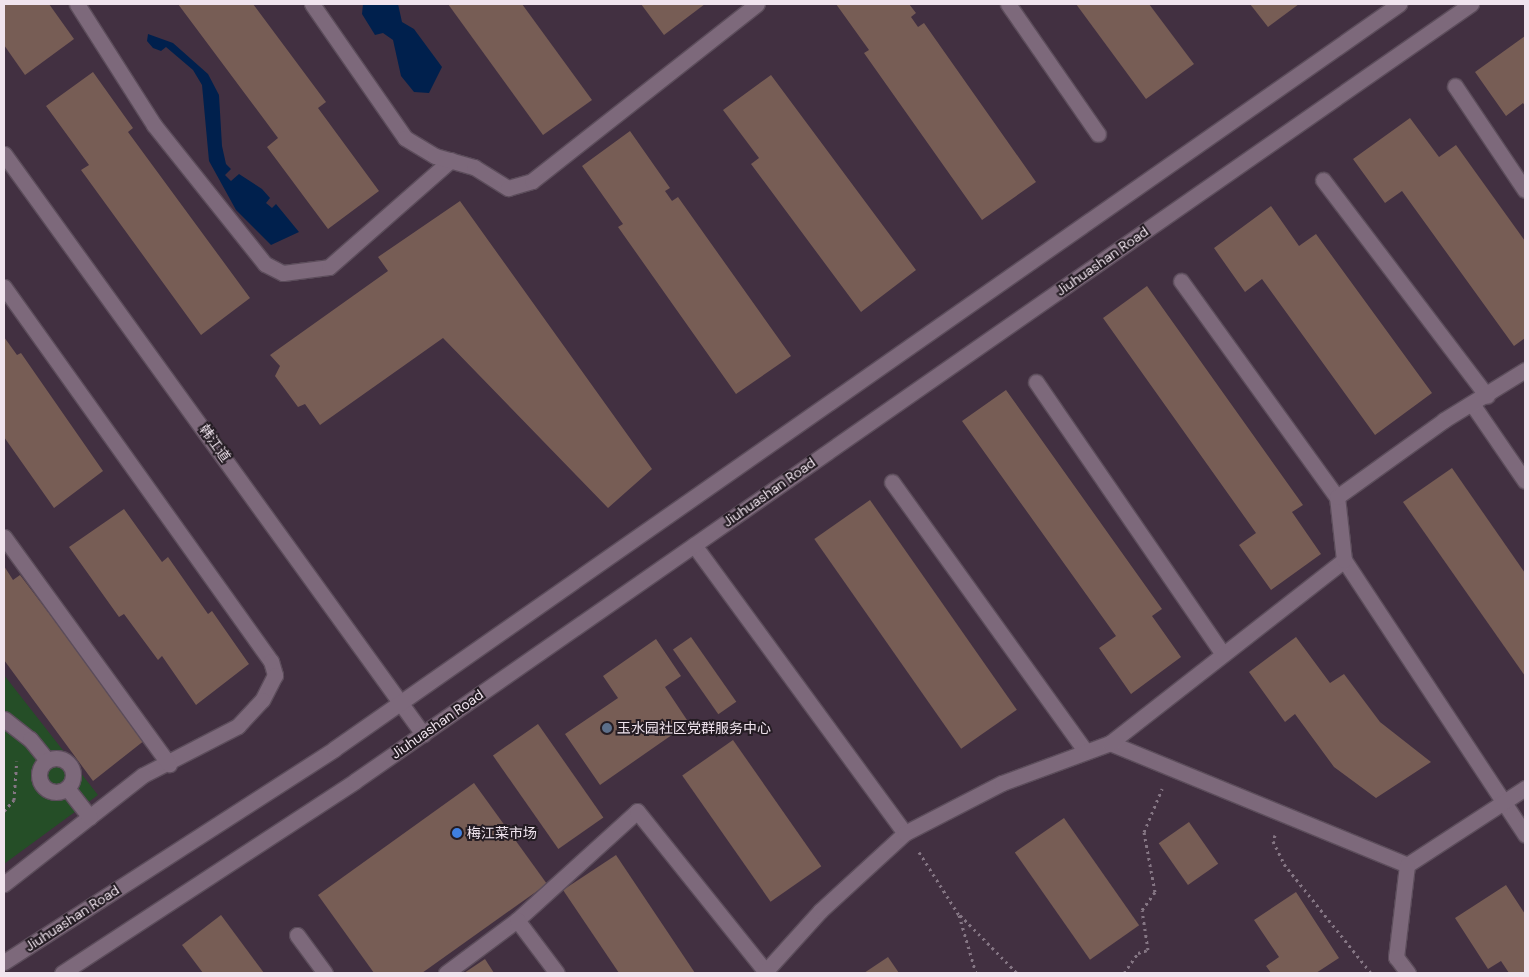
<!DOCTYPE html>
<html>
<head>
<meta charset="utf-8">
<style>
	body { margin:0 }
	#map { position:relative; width:1529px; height:977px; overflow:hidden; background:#423041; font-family:"DM Sans","Noto Sans SC",sans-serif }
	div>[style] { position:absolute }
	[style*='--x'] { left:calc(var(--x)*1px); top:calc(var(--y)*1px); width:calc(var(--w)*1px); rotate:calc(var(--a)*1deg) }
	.green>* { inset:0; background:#254e27 }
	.water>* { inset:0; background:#00204d }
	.building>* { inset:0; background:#775d55; transform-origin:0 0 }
	.path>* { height:3px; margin-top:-1.5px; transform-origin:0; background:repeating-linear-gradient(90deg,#857684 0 2.5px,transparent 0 6.5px) }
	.roads { filter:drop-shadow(1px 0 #5c4d5b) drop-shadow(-1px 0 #5c4d5b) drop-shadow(0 1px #5c4d5b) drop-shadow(0 -1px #5c4d5b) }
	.lane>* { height:15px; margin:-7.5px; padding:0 7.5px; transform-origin:7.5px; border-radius:7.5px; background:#7d697b }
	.street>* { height:15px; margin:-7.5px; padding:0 7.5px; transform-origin:7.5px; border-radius:7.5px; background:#7d697b }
	.street>.ring { margin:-7.5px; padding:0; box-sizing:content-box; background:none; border:15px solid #7d697b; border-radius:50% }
	.secondary>* { height:15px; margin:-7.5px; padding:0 7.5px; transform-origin:7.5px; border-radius:7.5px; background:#7d697b }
	.dots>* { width:14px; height:14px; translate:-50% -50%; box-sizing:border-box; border:2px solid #241c23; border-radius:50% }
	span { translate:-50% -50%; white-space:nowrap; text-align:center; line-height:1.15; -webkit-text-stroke:4px #241c23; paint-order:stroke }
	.street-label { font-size:14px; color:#f0e4ee }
	.poi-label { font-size:14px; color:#f0e4ee }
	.left { translate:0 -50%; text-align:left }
	.frame { position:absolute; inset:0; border:5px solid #f0e4ee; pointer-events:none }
</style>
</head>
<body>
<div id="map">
	<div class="green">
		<div style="clip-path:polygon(4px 675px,98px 795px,4px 864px)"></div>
	</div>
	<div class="water">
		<div style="clip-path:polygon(363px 4px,398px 4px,402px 22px,414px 29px,442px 67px,429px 93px,414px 92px,401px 76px,393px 40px,383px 33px,375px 35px,362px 14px)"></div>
		<div style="clip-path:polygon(148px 34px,173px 43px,208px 74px,219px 95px,222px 146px,226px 164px,231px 169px,225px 175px,231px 181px,239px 174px,262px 189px,270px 198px,266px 203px,272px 208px,276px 204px,299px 232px,271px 245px,236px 210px,209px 161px,202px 85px,193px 70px,166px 47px,161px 51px,153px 48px,147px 41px)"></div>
	</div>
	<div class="building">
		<div style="clip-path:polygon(4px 4px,49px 4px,74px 39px,25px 75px,4px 45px)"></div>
		<div style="clip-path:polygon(178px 4px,253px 4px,326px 102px,318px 108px,379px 191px,328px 229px,267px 147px,278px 138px)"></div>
		<div style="clip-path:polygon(448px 4px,522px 4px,592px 100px,543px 135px)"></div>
		<div style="clip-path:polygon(641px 4px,705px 4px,664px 35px)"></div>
		<div style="clip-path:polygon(836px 4px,909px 4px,916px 13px,911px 17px,918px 27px,924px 23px,1036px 182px,982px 220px,864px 53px,869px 50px)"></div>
		<div style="clip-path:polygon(1076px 4px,1149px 4px,1194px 64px,1146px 99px)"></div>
		<div style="clip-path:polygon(1250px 4px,1299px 4px,1268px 27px)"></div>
		<div style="clip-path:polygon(1525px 36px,1525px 106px,1523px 103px,1506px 116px,1475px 72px)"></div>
		<div style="clip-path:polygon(93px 72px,133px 128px,128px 132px,250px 298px,201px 335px,81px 170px,89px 165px,46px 106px)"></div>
		<div style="clip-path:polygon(771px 75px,916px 270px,861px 312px,751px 164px,759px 158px,723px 110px)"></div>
		<div style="clip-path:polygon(1410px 118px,1439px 157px,1456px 145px,1525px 241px,1525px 338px,1514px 346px,1402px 191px,1385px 203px,1353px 159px)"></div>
		<div style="clip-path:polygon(630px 131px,670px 188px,665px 191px,672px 201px,678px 197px,791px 356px,736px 394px,618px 227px,623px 224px,582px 166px)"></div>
		<div style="clip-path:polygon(460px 201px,652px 469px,608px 508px,443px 338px,320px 425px,305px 404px,298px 407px,275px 376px,280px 366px,270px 355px,388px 271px,378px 257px)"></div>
		<div style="clip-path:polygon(1271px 206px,1299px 246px,1316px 234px,1432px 393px,1375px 435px,1262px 279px,1245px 292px,1214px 248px)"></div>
		<div style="clip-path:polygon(1147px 286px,1303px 505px,1292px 512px,1321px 554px,1271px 590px,1239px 545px,1256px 533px,1103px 318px)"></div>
		<div style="clip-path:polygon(4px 337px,17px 355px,21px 353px,103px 471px,54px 508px,4px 437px)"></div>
		<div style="clip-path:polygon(1006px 390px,1162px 609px,1152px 616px,1181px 657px,1131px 694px,1099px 648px,1116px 636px,962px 421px)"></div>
		<div style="clip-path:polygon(1452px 468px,1525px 573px,1525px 676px,1403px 502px)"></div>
		<div style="left:870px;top:500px;width:256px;height:68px;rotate:55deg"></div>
		<div style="clip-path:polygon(124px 509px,162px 562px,168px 557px,208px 614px,212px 611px,249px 664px,196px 705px,162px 656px,158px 660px,124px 614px,119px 617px,69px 547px)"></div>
		<div style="clip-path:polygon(4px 566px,13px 580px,20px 575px,145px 740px,93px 781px,4px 660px)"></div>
		<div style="left:691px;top:637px;width:79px;height:22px;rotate:55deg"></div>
		<div style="clip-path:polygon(1296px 637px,1330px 683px,1344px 674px,1380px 722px,1431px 762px,1376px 798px,1334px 767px,1295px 714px,1285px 722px,1249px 672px)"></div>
		<div style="clip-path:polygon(656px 639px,681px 676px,665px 687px,689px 723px,600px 785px,565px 734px,618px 698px,603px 676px)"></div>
		<div style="left:538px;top:724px;width:114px;height:55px;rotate:55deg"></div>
		<div style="left:733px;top:740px;width:154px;height:62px;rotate:55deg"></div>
		<div style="clip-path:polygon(474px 783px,547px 884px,422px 973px,374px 973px,318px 895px)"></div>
		<div style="left:1064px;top:818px;width:131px;height:60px;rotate:55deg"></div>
		<div style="left:1189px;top:822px;width:51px;height:37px;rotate:55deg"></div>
		<div style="clip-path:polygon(616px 855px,695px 973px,619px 973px,563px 890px)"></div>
		<div style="clip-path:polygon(1506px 885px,1525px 914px,1525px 973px,1509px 973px,1501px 961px,1488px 969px,1455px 918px)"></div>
		<div style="clip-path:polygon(1296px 892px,1339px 958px,1316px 973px,1271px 973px,1266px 966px,1279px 957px,1254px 920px)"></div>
		<div style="clip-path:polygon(221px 915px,264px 973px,203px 973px,182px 945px)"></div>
		<div style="clip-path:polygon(888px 957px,899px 973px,864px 973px)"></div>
		<div style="clip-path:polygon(485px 959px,494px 973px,464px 973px)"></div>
	</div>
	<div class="path">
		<div style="--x:4;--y:811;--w:15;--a:-48"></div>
		<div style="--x:14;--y:800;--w:39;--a:-86"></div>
		<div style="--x:1275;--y:835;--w:6;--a:108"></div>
		<div style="--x:1273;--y:841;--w:25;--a:64"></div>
		<div style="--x:1284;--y:864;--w:139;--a:51.4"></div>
		<div style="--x:919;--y:852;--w:75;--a:57.6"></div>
		<div style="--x:959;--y:915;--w:60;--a:73.7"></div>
		<div style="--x:960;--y:915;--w:81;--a:45.5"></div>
		<div style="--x:1124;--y:973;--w:24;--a:-55"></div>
		<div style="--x:1138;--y:953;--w:10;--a:-17"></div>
		<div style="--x:1148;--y:950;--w:40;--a:-98.5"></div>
		<div style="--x:1142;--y:910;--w:22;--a:-54"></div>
		<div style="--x:1155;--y:892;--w:61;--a:-100.4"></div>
		<div style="--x:1144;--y:832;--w:47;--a:-67.3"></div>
	</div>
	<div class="roads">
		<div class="lane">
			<div style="--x:1455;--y:86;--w:125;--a:56.1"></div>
			<div style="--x:1323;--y:180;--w:271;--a:52.8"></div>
			<div style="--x:1181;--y:281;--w:266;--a:54.2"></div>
			<div style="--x:1036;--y:382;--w:330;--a:55.5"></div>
			<div style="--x:1472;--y:404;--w:93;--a:55.5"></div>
			<div style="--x:892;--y:482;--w:332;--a:54.3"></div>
			<div style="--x:694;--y:545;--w:357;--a:53.8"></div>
			<div style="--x:1344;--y:560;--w:329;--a:56.6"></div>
			<div style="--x:1110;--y:743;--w:321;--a:22.3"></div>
			<div style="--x:1407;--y:865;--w:141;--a:-33.1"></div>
			<div style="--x:1407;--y:865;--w:93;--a:96.8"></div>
			<div style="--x:1396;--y:957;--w:20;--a:53"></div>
			<div style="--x:517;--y:920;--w:162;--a:-42.2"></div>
			<div style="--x:637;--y:811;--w:205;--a:51.3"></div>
			<div style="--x:297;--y:935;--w:47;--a:53.6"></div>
			<div style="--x:446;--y:973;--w:89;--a:-36.7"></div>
			<div style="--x:517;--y:920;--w:66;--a:53"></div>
			<div style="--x:764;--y:973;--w:84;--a:-47.9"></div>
			<div style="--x:820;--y:911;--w:115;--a:-42.5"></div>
			<div style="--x:905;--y:833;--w:109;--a:-27.3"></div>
			<div style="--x:1002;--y:783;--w:115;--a:-20.3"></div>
			<div style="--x:1110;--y:743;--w:297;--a:-38"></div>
			<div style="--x:1344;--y:560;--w:63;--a:-96.3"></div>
			<div style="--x:1337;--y:497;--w:132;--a:-35.7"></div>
			<div style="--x:1444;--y:420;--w:95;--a:-31.7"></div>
		</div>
		<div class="street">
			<div style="--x:77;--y:4;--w:143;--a:57.5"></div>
			<div style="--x:154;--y:125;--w:178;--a:51.4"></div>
			<div style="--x:265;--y:264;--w:20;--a:27"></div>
			<div style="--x:283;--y:273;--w:46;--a:-7.4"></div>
			<div style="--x:329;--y:267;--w:162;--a:-41.3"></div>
			<div style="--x:312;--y:4;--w:163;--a:55.2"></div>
			<div style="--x:405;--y:138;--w:35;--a:31"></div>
			<div style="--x:435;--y:156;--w:41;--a:15.8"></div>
			<div style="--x:474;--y:167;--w:40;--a:32"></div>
			<div style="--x:508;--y:188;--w:25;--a:-16"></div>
			<div style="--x:532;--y:181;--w:286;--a:-38.2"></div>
			<div style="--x:1008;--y:4;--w:158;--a:55.3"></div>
			<div style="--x:4;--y:154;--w:716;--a:54.16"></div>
			<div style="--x:4;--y:287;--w:460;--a:54.5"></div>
			<div style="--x:271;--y:661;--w:15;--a:74"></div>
			<div style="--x:275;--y:675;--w:28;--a:117"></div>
			<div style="--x:262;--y:700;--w:35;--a:133"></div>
			<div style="--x:238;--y:726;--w:107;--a:152.7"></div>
			<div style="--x:143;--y:775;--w:177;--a:141.9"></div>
			<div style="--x:4;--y:537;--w:281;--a:54"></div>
			<div style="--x:4;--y:719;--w:33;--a:38"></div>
			<div style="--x:30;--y:739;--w:27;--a:51"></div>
			<div class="ring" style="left:39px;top:758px;width:19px;height:19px"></div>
			<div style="--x:67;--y:788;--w:37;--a:52"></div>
		</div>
		<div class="secondary">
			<div style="--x:4;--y:962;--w:393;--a:-32.8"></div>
			<div style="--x:334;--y:749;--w:1300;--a:-34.97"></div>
			<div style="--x:62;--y:973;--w:350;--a:-33.2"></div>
			<div style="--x:355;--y:781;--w:1360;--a:-34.85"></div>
		</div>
	</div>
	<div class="dots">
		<div style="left:607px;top:728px;background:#5c6f8a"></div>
		<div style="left:457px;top:833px;background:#3f7fe0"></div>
	</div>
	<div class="street-label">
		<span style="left:1102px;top:261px;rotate:-35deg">Jiuhuashan Road</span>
		<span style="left:215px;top:443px;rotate:54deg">韩江道</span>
		<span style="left:769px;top:492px;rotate:-35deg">Jiuhuashan Road</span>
		<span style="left:437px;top:724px;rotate:-35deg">Jiuhuashan Road</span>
		<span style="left:72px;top:918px;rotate:-33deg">Jiuhuashan Road</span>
	</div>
	<div class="poi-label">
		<span class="left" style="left:617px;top:728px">玉水园社区党群服务中心</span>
		<span class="left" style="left:467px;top:833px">梅江菜市场</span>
	</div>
	<div class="frame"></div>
</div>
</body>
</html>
